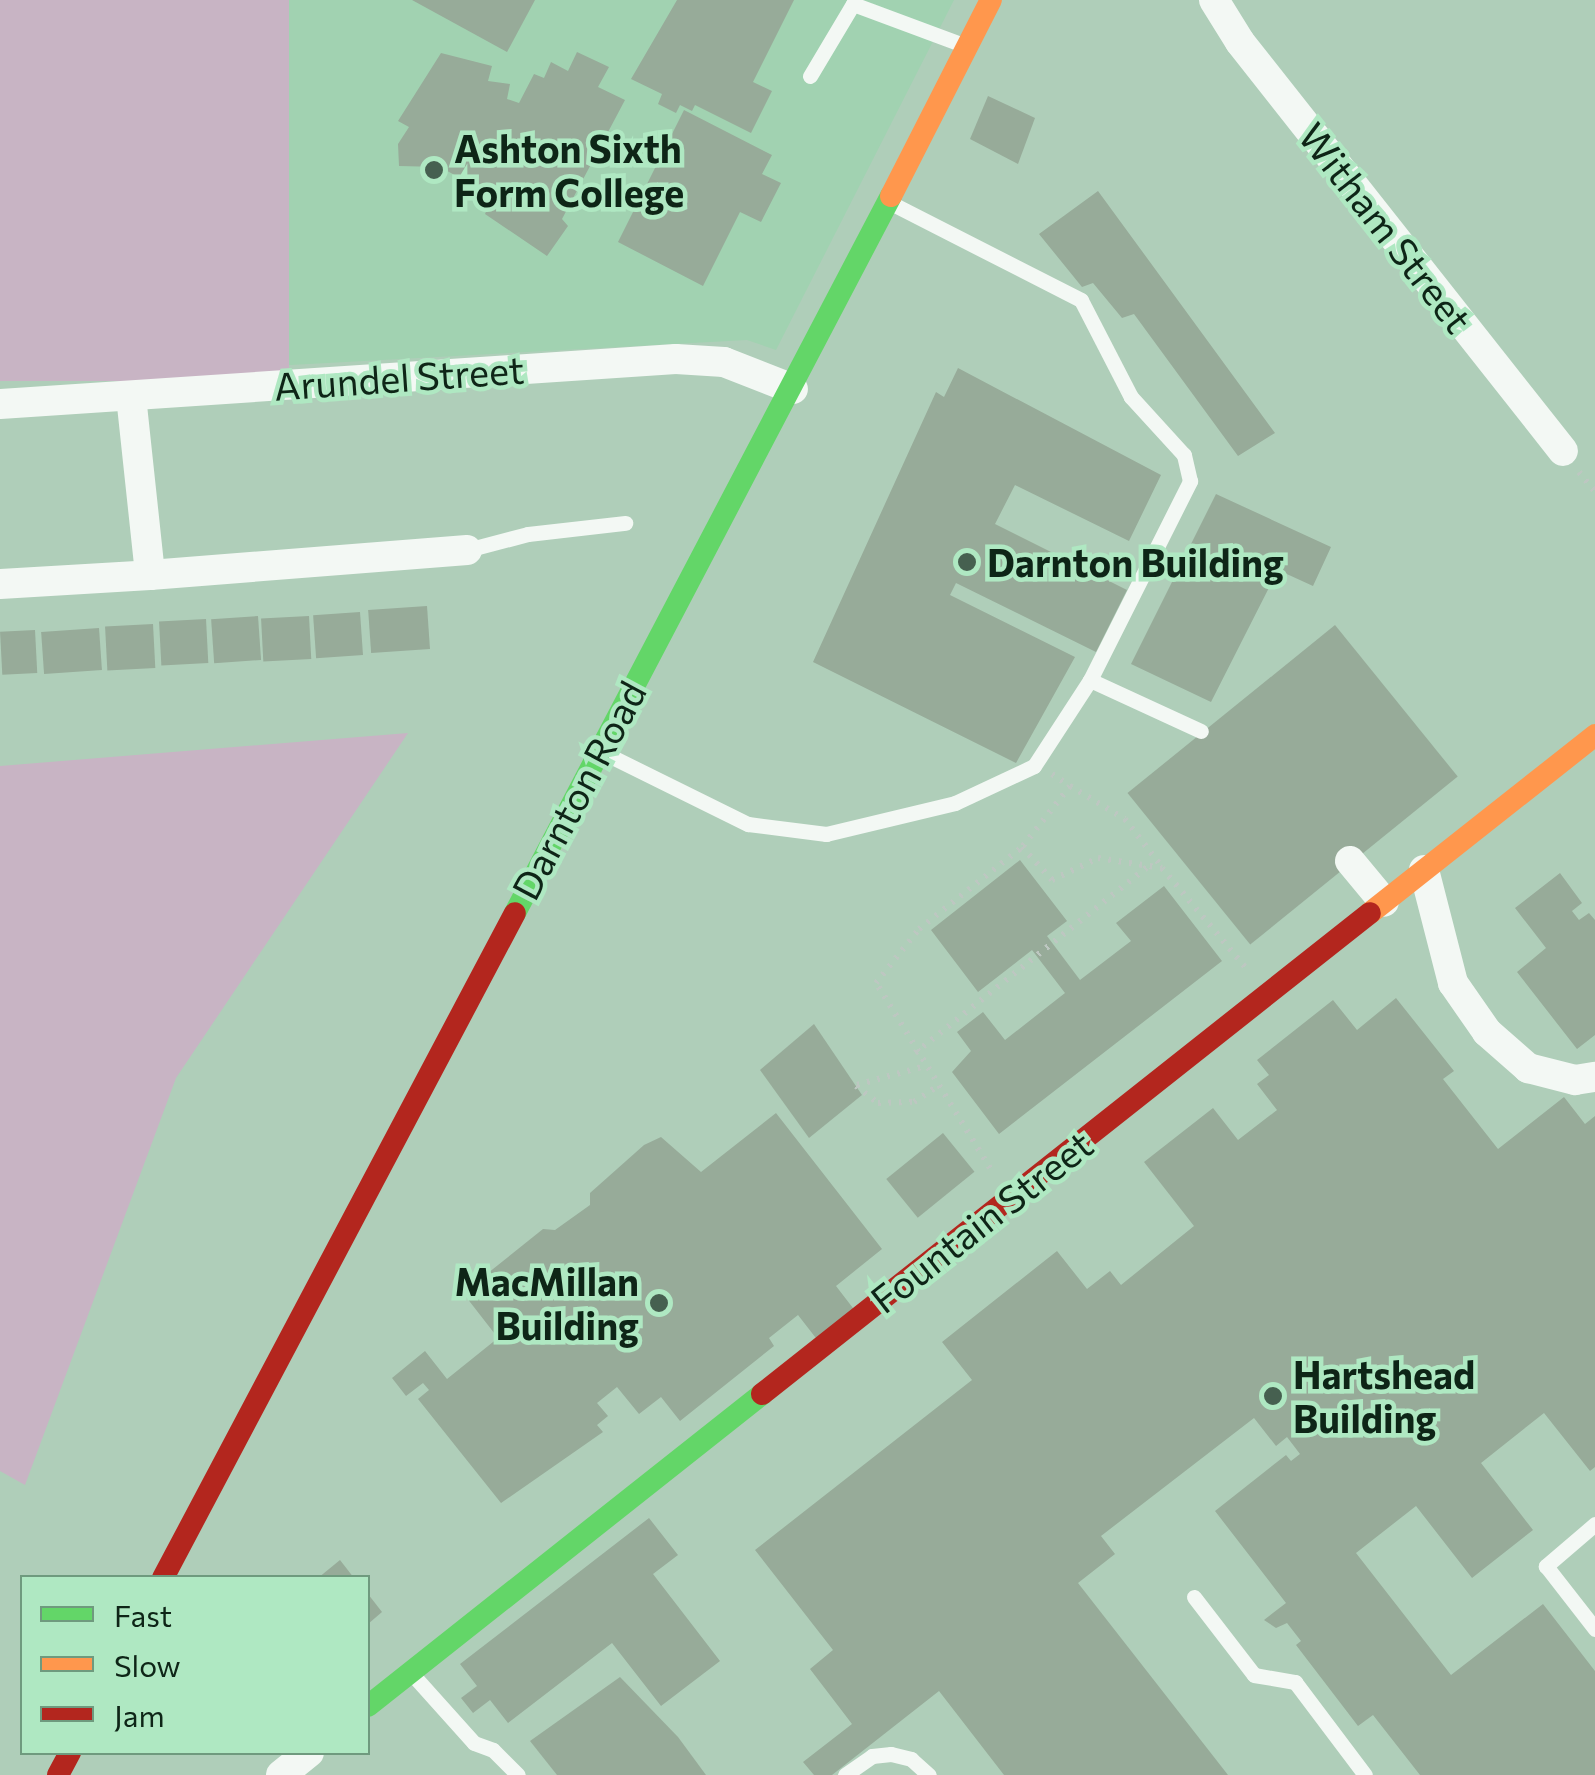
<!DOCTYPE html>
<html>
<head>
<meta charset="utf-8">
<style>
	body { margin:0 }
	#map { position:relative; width:1595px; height:1775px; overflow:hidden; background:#afceb9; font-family:Commissioner,sans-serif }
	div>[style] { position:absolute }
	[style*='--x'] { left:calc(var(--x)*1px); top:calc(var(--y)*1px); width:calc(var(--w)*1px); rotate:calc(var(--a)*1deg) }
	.built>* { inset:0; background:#a1d2b1 }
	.green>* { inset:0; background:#c8b4c4; transform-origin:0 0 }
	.building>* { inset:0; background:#97ab99; transform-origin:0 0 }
	.path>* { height:6px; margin-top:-3px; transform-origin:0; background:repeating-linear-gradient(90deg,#bdc7c1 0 2.5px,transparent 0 10.5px) }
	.lane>* { height:15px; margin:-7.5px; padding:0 7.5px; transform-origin:7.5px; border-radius:7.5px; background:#f3f8f4 }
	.street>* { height:30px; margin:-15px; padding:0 15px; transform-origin:15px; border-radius:15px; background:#f3f8f4 }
	.fast>* { height:22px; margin:-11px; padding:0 11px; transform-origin:11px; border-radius:11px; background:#63d668 }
	.slow>* { height:22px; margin:-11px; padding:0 11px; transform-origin:11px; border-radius:11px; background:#ff974d }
	.jam>* { height:22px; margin:-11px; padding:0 11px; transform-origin:11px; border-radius:11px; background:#b3261e }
	.dots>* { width:28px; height:28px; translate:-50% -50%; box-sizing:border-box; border:5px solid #afe8c2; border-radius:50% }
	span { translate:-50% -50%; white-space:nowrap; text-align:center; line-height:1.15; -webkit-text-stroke:9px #afe8c2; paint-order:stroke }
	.poi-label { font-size:38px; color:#0e2517; font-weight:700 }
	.left { translate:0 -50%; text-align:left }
	.right { translate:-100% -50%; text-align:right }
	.street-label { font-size:38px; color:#0e2517 }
	.legend { position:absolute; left:20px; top:1575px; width:350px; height:180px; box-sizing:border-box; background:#afe8c2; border:2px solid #6f9a7e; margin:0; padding:12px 18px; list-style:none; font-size:30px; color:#0e2517 }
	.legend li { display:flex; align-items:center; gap:20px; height:50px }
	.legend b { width:50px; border:2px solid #6f9a7e }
</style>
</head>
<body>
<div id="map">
	<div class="built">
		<div style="clip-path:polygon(0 0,954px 0,776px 350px,747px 340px,0 381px)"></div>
	</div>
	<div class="green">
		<div style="left:0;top:0;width:289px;height:381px"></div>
		<div style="clip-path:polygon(408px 733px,176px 1078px,25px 1485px,0 1471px,0 766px)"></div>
	</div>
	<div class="building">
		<div style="clip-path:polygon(412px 0,535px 0,507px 52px)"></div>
		<div style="clip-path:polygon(677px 0,794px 0,753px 82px,772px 91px,751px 133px,695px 105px,692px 111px,680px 105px,676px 113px,658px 104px,662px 94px,631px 79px)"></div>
		<div style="clip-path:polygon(577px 52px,609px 67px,598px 87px,625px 100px,562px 219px,568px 226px,547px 256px,485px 214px,493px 196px,440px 167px,399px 166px,398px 144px,409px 127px,398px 121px,441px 53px,492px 66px,488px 81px,510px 84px,507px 99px,519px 103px,534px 74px,544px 78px,551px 62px,568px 71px)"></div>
		<div style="clip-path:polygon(988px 96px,1035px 118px,1018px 164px,970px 139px)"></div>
		<div style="clip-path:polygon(684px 110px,772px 155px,762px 174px,781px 183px,761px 222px,740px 212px,703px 286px,618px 242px)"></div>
		<div style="clip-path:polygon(1098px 191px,1275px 433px,1238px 456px,1134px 314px,1122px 318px,1093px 283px,1082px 287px,1039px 234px)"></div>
		<div style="clip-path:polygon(958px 368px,1161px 475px,1129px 541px,1015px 485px,995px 524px,1127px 590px,1096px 652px,956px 583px,950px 595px,1075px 657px,1016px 763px,813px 662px,936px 392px,944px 397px)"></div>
		<div style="clip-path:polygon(1216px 494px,1331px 547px,1313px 586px,1278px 570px,1211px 702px,1131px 664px)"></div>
		<div style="left:427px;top:606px;width:43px;height:59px;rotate:86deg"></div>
		<div style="left:360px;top:612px;width:43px;height:47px;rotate:86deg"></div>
		<div style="left:258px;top:616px;width:44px;height:47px;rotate:86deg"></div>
		<div style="left:309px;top:616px;width:43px;height:48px;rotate:87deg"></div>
		<div style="left:206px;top:619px;width:44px;height:47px;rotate:87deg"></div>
		<div style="left:153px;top:624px;width:44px;height:48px;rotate:87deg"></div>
		<div style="left:1335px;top:625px;width:195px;height:267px;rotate:51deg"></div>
		<div style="left:99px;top:628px;width:42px;height:58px;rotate:86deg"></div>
		<div style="left:35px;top:630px;width:43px;height:35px;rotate:87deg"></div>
		<div style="clip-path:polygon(1020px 860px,1067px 921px,1047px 936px,1080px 980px,1131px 941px,1116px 923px,1164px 886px,1222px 961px,999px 1134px,952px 1072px,971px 1051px,957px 1032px,983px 1012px,1005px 1040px,1065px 993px,1032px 950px,978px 992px,931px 930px)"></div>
		<div style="clip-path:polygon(1560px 873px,1582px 903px,1572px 911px,1579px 920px,1589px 913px,1595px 920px,1595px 1035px,1577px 1049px,1517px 972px,1546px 948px,1515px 908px)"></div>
		<div style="clip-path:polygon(1396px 998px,1454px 1071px,1443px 1079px,1498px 1149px,1564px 1097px,1585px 1124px,1595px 1116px,1595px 1467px,1590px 1471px,1544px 1413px,1481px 1463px,1533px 1530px,1472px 1578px,1416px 1506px,1356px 1553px,1451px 1675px,1543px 1604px,1595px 1671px,1595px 1775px,1420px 1775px,1373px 1715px,1358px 1726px,1296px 1645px,1301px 1641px,1287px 1623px,1276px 1628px,1264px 1620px,1286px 1603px,1215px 1511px,1286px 1455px,1291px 1461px,1300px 1454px,1287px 1437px,1276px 1446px,1254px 1418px,1101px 1536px,1115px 1554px,1078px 1583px,1228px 1775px,1004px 1775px,939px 1691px,832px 1775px,814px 1775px,803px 1762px,852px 1724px,810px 1669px,833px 1650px,755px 1550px,972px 1380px,942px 1342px,1057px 1251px,1087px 1289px,1110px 1271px,1121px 1285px,1194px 1226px,1144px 1162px,1213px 1108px,1238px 1140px,1277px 1110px,1257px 1084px,1269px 1075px,1257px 1060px,1333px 1000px,1357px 1030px)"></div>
		<div style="clip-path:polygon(814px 1024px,862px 1095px,809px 1138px,760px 1070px)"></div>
		<div style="clip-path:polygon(776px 1113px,882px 1249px,836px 1286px,856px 1312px,819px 1342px,798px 1315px,769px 1338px,774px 1346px,680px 1421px,661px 1397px,639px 1414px,617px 1387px,597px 1403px,608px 1416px,597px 1425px,603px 1432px,501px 1503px,418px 1399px,429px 1390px,423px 1383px,406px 1396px,392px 1378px,425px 1351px,447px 1379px,498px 1338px,463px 1293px,543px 1229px,555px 1230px,590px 1205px,590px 1193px,644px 1145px,661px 1137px,701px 1172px)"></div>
		<div style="left:943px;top:1133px;width:50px;height:73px;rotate:51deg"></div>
		<div style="clip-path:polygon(649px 1518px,678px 1555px,653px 1574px,720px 1661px,661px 1706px,612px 1643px,508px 1723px,490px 1700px,473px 1713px,461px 1698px,477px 1686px,460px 1664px)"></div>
		<div style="clip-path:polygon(340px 1560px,354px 1578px,318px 1578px)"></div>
		<div style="clip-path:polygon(368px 1594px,382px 1612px,368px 1624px)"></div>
		<div style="clip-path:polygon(620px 1677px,678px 1737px,706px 1775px,557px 1775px,530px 1741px)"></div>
	</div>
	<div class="path">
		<div style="--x:1579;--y:472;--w:26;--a:51"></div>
		<div style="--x:1052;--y:774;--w:22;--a:34"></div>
		<div style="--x:1070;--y:786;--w:78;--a:128.2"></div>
		<div style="--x:1022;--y:847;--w:45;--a:47.7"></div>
		<div style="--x:1052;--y:880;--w:51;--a:-25.6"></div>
		<div style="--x:1098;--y:858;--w:65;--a:8.9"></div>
		<div style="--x:1162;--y:868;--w:131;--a:50"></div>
		<div style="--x:1070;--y:786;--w:64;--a:31"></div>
		<div style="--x:1125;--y:819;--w:61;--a:52.4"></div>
		<div style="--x:915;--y:1053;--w:299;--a:-38.7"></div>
		<div style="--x:857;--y:1085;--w:71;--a:-15.6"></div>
		<div style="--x:856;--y:1086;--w:28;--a:38"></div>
		<div style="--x:878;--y:1103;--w:36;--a:-2"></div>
		<div style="--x:914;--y:1102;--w:30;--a:-34"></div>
		<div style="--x:990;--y:1168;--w:217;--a:-121.6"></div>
		<div style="--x:876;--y:983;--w:69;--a:-51.5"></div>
		<div style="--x:919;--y:929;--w:132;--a:-38.5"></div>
	</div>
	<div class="lane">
		<div style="--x:810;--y:76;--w:84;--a:-59.2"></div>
		<div style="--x:853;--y:4;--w:117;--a:20.4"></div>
		<div style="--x:467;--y:550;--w:63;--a:-14.7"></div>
		<div style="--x:528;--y:534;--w:98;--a:-6.5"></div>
		<div style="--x:1090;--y:680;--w:122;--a:24.7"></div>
		<div style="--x:602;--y:752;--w:163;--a:26.3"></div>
		<div style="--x:748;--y:824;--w:79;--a:7.3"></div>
		<div style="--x:826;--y:834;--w:133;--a:-13.5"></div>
		<div style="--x:955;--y:803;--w:87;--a:-25.1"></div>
		<div style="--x:1034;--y:766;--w:103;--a:-56.9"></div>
		<div style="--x:1090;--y:680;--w:223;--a:-63.3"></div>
		<div style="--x:1190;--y:481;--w:27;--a:-103"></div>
		<div style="--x:1184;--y:455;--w:79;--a:-132.4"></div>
		<div style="--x:1131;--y:397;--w:109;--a:-117.3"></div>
		<div style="--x:1081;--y:300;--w:216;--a:-153"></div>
		<div style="--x:1595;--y:1524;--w:65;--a:139.4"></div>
		<div style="--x:1546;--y:1566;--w:80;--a:52.1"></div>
		<div style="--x:1194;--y:1597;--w:98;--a:52.4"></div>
		<div style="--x:1254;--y:1675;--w:42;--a:9.7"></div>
		<div style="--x:1295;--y:1682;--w:116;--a:53"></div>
		<div style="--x:413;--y:1675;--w:91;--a:48.1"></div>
		<div style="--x:474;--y:1743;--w:20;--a:20"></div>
		<div style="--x:493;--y:1750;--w:35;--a:45"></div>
		<div style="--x:845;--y:1775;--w:33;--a:-35"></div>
		<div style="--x:872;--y:1756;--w:19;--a:-6"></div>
		<div style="--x:891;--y:1754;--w:21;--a:14"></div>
		<div style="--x:911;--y:1759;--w:24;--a:42"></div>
	</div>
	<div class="street">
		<div style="--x:1214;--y:0;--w:49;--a:58.2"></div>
		<div style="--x:1240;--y:42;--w:521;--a:51.7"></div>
		<div style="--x:131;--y:396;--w:180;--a:83.9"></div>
		<div style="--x:150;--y:575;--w:318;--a:-4.5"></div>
		<div style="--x:0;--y:404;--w:677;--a:-3.81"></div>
		<div style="--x:676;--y:359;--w:48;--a:3.6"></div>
		<div style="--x:724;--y:362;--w:74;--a:21.4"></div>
		<div style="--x:0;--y:584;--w:150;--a:-3.4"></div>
		<div style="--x:1350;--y:861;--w:53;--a:50.3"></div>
		<div style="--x:1424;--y:870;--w:117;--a:75.6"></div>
		<div style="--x:1453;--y:983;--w:60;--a:55.2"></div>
		<div style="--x:1487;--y:1032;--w:55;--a:41.3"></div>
		<div style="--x:1528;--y:1068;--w:49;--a:14.3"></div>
		<div style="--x:1575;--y:1080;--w:20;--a:-9"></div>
		<div style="--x:281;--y:1775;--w:36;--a:-39"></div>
	</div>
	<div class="fast">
		<div style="--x:515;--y:913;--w:810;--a:-62.33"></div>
		<div style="--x:368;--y:1706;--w:503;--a:-38.37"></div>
	</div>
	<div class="slow">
		<div style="--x:891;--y:196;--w:220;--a:-63"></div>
		<div style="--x:1370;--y:913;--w:287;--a:-38.3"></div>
	</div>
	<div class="jam">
		<div style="--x:762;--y:1394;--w:775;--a:-38.35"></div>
		<div style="--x:163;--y:1578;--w:752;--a:-62.11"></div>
		<div style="--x:58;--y:1775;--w:26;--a:-62"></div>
	</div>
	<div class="dots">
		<div style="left:434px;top:170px;background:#466050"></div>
		<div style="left:967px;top:562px;background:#466050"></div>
		<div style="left:659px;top:1303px;background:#466050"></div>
		<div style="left:1273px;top:1396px;background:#466050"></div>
	</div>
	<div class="poi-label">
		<span class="left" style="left:454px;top:170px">Ashton Sixth<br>Form College</span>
		<span class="left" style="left:987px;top:562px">Darnton Building</span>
		<span class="right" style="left:639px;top:1303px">MacMillan<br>Building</span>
		<span class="left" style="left:1293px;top:1396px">Hartshead<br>Building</span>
	</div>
	<div class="street-label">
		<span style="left:1386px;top:227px;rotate:52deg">Witham Street</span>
		<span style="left:399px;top:377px;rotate:-4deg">Arundel Street</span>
		<span style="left:578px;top:790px;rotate:-62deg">Darnton Road</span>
		<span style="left:981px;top:1221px;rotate:-38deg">Fountain Street</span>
	</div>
	<ul class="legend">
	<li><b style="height:12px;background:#63d668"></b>Fast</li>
	<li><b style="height:12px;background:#ff974d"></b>Slow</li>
	<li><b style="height:12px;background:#b3261e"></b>Jam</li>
	</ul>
</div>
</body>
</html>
